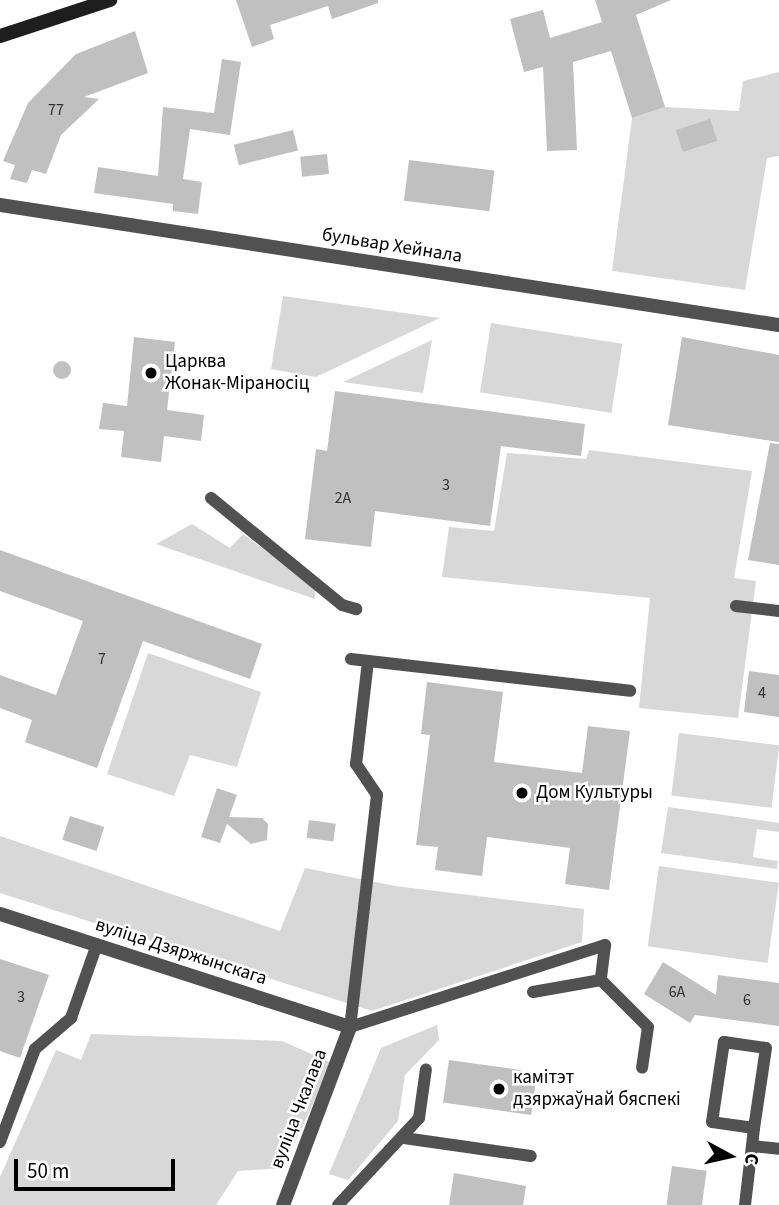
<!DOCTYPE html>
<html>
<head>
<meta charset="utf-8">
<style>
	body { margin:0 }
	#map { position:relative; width:779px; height:1205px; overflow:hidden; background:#fff; font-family:"Source Sans 3",sans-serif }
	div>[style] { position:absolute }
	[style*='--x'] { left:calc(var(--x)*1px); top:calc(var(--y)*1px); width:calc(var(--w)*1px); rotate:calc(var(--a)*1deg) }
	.green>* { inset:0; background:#d8d8d8; transform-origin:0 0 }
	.building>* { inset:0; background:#c0c0c0; transform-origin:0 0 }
	.round { border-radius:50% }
	.lane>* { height:12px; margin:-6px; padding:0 6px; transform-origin:6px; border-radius:6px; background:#515151 }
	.street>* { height:14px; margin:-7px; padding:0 7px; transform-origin:7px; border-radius:7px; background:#515151 }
	.secondary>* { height:14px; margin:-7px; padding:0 7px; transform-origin:7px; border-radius:7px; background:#1e1e1e }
	.dots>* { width:19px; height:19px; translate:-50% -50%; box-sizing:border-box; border:4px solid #fff; border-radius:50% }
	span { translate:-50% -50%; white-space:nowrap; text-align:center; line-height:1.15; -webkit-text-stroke:5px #fff; paint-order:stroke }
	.number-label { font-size:16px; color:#303030 }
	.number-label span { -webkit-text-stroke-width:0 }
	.street-label { font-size:19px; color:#000 }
	.poi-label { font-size:19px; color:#000 }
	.left { translate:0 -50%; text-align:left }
	.north { position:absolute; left:695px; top:1121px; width:70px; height:70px; -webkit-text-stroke:5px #fff; paint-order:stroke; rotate:98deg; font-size:19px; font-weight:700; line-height:28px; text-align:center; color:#000 }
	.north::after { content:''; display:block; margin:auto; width:24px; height:32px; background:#000; clip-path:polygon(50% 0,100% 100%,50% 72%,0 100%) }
	.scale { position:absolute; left:14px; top:1159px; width:161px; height:32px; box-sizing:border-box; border:4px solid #000; border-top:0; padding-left:9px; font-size:21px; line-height:24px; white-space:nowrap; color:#000; -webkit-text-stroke:5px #fff; paint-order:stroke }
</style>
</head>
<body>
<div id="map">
	<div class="green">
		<div style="clip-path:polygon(779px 72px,779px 156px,767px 158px,745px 290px,612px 271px,632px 118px,665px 107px,739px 111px,743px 81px)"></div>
		<div style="clip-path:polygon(283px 296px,440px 318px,316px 377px,271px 369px)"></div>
		<div style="left:491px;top:323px;width:133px;height:70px;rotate:9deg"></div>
		<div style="clip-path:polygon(432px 340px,423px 393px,343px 382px)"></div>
		<div style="clip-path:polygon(589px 450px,752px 471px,734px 578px,756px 581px,738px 718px,639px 708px,650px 598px,442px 577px,449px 527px,494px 531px,507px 453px,586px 459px)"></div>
		<div style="clip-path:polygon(192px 524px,230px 548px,243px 534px,315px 587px,315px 599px,156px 544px)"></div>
		<div style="clip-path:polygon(148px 653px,261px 692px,237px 767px,190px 755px,174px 796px,107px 774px)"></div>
		<div style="left:679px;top:733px;width:101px;height:63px;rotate:7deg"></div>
		<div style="clip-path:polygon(668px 807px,779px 823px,779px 832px,757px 829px,753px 857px,778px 861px,777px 869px,661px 853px)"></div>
		<div style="clip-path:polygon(0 836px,280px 931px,305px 868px,395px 886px,584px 909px,582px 942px,372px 1011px,0 893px)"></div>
		<div style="left:659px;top:866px;width:121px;height:81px;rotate:8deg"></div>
		<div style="clip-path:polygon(437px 1025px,439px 1040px,405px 1075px,398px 1121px,348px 1180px,329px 1174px,381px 1048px)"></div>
		<div style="clip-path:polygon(91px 1034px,282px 1041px,332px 1063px,283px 1168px,238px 1171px,216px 1205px,0 1205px,0 1177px,56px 1050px,81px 1060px)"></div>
	</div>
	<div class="building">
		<div style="clip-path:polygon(236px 0,378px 0,378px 3px,332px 19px,328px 6px,270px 25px,274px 39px,252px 47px)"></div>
		<div style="clip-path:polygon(595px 0,671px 0,636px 15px,665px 107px,632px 118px,611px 51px,573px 62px,577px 150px,547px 151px,543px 67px,524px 72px,510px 19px,543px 10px,550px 38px,602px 22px)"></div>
		<div style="clip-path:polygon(135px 31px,148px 73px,84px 97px,99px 99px,61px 135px,46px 174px,32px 170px,27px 183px,10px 179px,15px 165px,3px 161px,28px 103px,76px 54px)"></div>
		<div style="clip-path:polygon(222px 59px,241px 62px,230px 135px,190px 129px,183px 179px,202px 182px,198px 214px,173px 211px,173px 204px,94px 193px,98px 167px,158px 176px,163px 107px,214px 113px)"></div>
		<div style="left:710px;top:119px;width:23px;height:36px;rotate:72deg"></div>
		<div style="left:293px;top:130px;width:21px;height:61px;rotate:76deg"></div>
		<div style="left:327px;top:154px;width:20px;height:27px;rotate:84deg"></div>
		<div style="left:409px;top:160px;width:86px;height:41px;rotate:7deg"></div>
		<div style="clip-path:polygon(134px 337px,175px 342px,167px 410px,204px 415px,201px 441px,164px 436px,161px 462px,121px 457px,124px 431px,99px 429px,103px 403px,127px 406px)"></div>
		<div style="clip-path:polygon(682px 337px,779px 355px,779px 442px,668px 425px)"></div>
		<div class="round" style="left:53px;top:361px;width:18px;height:18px"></div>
		<div style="clip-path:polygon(335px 391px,585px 424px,581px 456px,501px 446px,490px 526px,375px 511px,371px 547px,305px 539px,316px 449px,327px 451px)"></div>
		<div style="clip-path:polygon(770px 443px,779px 444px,779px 565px,748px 560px)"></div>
		<div style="clip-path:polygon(0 550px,262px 644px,250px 679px,143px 641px,97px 768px,25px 742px,32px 720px,0 708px,0 675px,56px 695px,83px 621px,0 591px)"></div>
		<div style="clip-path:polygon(749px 671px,779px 675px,779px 717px,744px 712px)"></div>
		<div style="clip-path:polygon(427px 682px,503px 692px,494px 762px,582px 773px,588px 726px,630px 731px,609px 890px,565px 884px,570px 848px,487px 837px,482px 876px,435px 870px,438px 847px,416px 845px,430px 735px,421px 734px)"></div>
		<div style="clip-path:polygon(217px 788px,237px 795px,229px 817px,262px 818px,268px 824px,267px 840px,251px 844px,227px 824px,220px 843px,201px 837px)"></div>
		<div style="left:70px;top:816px;width:36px;height:25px;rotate:18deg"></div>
		<div style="left:309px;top:820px;width:27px;height:18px;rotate:8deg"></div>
		<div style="clip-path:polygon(0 959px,49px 975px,20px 1058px,0 1051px)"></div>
		<div style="clip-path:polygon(663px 962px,716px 995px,718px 975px,779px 983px,779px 1026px,695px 1015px,690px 1023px,644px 994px)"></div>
		<div style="left:449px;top:1060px;width:89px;height:43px;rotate:8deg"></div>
		<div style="left:672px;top:1166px;width:35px;height:39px;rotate:8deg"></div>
		<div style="clip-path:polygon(454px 1173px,526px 1186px,523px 1205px,449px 1205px)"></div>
	</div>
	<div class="lane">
		<div style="--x:211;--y:498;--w:169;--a:39.2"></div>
		<div style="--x:342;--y:605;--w:15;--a:16"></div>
		<div style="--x:736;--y:606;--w:43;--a:6.6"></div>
		<div style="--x:351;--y:659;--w:281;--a:6.5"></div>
		<div style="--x:368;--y:661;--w:104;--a:96.6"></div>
		<div style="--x:356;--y:764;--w:37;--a:56"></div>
		<div style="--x:377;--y:795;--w:234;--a:96.6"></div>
		<div style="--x:350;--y:1027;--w:268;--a:-17.8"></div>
		<div style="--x:605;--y:945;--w:35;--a:97"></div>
		<div style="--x:601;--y:980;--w:66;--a:45"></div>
		<div style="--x:648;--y:1027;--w:41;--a:98.3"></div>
		<div style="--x:533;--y:992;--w:69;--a:-10"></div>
		<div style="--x:724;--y:1042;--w:42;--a:8.1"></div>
		<div style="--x:766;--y:1048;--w:81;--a:98.5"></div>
		<div style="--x:754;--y:1128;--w:42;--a:-171.9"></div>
		<div style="--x:712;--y:1122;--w:81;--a:-81.5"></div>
		<div style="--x:404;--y:1138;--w:128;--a:8.1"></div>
		<div style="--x:0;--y:1142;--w:99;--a:-69.4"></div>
		<div style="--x:35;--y:1049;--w:48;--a:-40.7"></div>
		<div style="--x:71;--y:1018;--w:78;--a:-70.6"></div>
		<div style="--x:752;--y:1146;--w:27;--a:6"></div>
		<div style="--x:338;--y:1205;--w:119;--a:-47"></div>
		<div style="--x:419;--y:1118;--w:49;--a:-81.9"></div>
		<div style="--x:745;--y:1205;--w:78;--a:-83.3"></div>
	</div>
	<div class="street">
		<div style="--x:0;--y:205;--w:788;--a:8.76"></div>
		<div style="--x:0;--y:914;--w:368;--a:17.9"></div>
		<div style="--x:350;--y:1027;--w:190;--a:110.6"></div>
	</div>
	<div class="secondary">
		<div style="--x:0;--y:36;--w:116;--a:-18.1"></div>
	</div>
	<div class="dots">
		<div style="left:151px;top:373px;background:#000"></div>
		<div style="left:522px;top:793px;background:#000"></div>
		<div style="left:499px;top:1089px;background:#000"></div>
	</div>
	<div class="number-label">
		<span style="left:56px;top:110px">77</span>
		<span style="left:446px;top:485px">3</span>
		<span style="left:343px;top:498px">2А</span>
		<span style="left:102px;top:659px">7</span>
		<span style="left:762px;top:693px">4</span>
		<span style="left:677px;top:992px">6А</span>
		<span style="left:21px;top:997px">3</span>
		<span style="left:747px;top:1000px">6</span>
	</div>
	<div class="street-label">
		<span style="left:392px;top:246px;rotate:9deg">бульвар Хейнала</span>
		<span style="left:181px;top:952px;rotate:18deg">вуліца Дзяржынскага</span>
		<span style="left:299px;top:1109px;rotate:-69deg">вуліца Чкалава</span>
	</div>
	<div class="poi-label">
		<span class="left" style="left:165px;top:373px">Царква<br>Жонак-Міраносіц</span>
		<span class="left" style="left:536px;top:793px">Дом Культуры</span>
		<span class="left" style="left:513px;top:1089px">камітэт<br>дзяржаўнай бяспекі</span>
	</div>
	<div class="north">С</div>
	<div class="scale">50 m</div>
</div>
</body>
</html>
